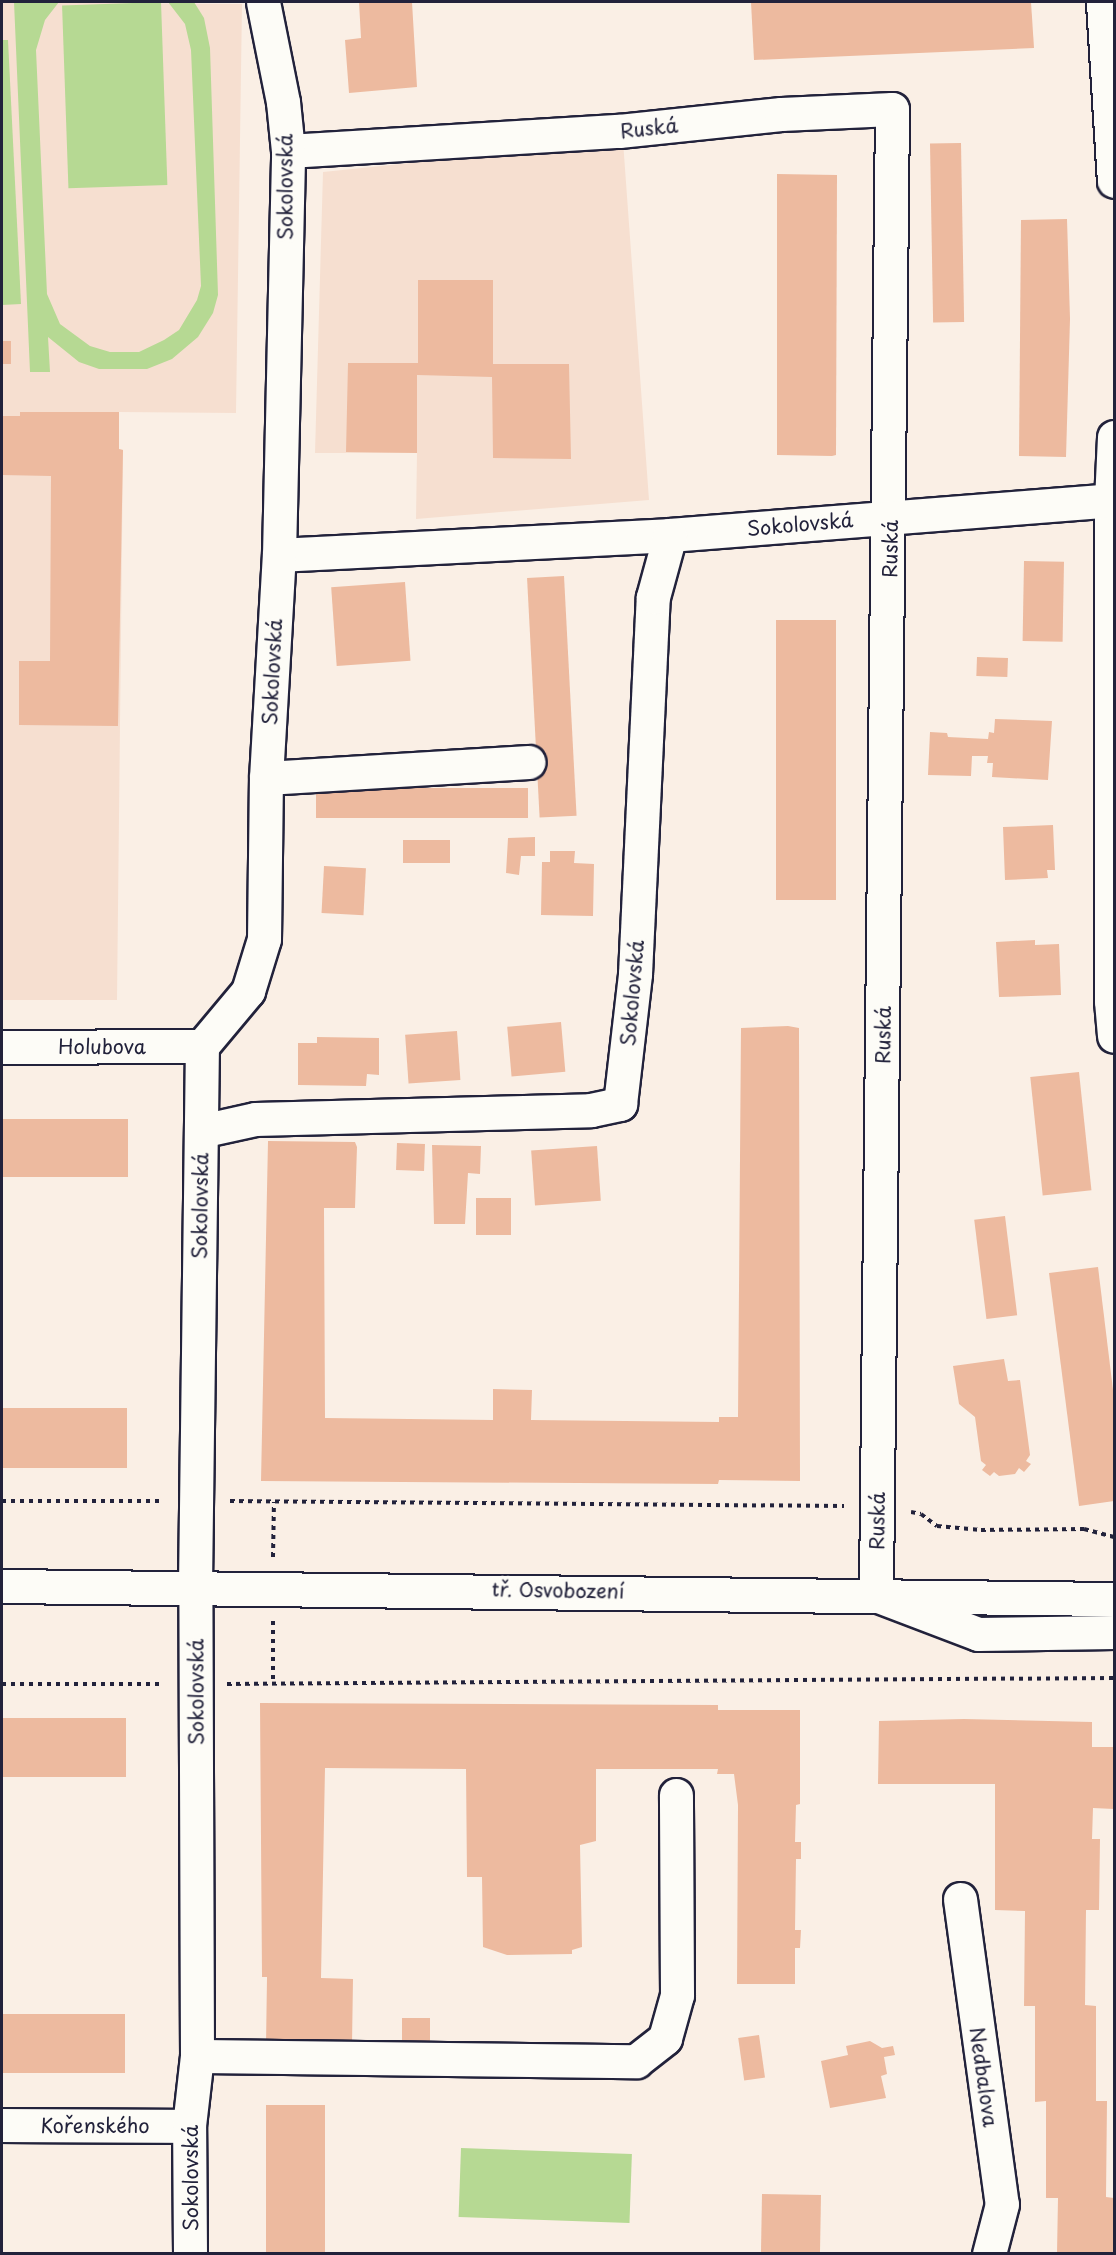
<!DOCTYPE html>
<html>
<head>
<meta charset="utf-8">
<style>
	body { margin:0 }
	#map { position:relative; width:1116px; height:2255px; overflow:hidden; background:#faefe5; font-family:"Playpen Sans",sans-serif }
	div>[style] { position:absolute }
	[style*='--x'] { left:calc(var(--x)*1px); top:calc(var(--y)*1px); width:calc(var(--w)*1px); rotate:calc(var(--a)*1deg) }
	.built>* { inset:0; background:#f6dfd0 }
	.green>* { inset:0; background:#b6d993; transform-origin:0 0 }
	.building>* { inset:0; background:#edba9f; transform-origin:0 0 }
	.path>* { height:4px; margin-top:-2px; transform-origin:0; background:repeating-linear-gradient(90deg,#22223b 0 4.5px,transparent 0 9px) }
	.roads { filter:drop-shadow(2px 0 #22223b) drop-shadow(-2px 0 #22223b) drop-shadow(0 2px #22223b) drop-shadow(0 -2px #22223b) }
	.street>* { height:33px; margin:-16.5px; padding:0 16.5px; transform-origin:16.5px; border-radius:16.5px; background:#fdfcf7 }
	.secondary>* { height:33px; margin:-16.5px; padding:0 16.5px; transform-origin:16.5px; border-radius:16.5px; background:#fdfcf7 }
	.primary>* { height:33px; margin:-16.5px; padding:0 16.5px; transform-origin:16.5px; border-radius:16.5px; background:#fdfcf7 }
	span { translate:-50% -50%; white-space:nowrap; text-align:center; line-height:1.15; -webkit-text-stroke:6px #fdfcf7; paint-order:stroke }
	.street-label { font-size:20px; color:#22223b }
	.frame { position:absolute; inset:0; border:3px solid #22223b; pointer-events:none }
</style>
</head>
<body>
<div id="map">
	<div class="built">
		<div style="clip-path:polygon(2px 2px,242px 4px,236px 413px,119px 412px,119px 449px,123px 450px,117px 1000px,2px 1000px)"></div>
		<div style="clip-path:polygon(623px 141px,649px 500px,416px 519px,417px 453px,315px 453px,323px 172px)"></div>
	</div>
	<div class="green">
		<div style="clip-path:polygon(14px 2px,59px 2px,45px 20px,36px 50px,47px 294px,60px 324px,90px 346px,110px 352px,139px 352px,164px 340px,179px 330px,197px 300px,201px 286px,191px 50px,185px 24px,168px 2px,194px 2px,204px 18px,210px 48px,218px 295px,213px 313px,198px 337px,172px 359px,147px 369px,99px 369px,79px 362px,48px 337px,50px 372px,30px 372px)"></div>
		<div style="left:161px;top:2px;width:183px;height:99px;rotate:88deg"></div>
		<div style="clip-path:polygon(2px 40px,8px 40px,21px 304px,2px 305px)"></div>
		<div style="left:461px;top:2148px;width:171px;height:69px;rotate:2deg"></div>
	</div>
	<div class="building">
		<div style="clip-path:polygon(359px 2px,412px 2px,417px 87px,349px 93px,345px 40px,361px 38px)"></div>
		<div style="clip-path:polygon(751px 2px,1031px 2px,1034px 48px,754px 60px)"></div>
		<div style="left:961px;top:143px;width:179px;height:31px;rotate:89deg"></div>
		<div style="clip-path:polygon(777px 174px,837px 175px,836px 455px,832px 456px,777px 455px)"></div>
		<div style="clip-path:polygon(1067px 219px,1070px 319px,1066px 457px,1019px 456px,1021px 220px)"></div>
		<div style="clip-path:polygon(418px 280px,493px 280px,493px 364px,569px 364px,571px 459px,493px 458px,492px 377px,417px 375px,417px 453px,346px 452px,348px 363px,418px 363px)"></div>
		<div style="left:2px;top:341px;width:9px;height:23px"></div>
		<div style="clip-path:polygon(20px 412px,119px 412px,119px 449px,123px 450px,118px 726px,19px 725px,19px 661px,50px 661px,51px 476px,2px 475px,2px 416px,20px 416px)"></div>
		<div style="left:1024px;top:561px;width:40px;height:80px;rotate:1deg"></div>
		<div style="left:564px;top:576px;width:240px;height:37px;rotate:87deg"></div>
		<div style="left:405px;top:582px;width:79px;height:74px;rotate:86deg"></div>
		<div style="left:776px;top:620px;width:60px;height:280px"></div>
		<div style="left:977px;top:657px;width:31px;height:19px;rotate:2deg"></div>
		<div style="clip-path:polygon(995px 719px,1052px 721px,1048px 780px,992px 777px,993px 763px,987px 763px,988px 756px,972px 756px,971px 776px,928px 775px,930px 732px,947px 733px,948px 737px,988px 739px,989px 732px,994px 733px)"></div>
		<div style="left:528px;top:788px;width:30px;height:212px;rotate:90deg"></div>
		<div style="clip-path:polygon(1053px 825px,1055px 870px,1047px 870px,1048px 878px,1005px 880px,1003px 827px)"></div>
		<div style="clip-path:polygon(535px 837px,535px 856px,521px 856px,519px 875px,506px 873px,508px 838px)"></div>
		<div style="left:450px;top:840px;width:23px;height:47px;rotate:90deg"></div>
		<div style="clip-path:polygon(550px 851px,575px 851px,574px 863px,594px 864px,593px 916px,541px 915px,542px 862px,550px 862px)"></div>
		<div style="left:324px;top:866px;width:42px;height:47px;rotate:3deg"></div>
		<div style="clip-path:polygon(1035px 940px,1035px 945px,1059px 944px,1061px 995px,999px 997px,996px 942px)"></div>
		<div style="left:561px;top:1022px;width:50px;height:54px;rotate:85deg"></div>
		<div style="clip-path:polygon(788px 1026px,799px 1028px,800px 1481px,719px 1480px,718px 1484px,261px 1481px,268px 1141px,355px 1142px,357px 1147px,355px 1208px,324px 1208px,325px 1418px,493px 1420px,493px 1389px,532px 1390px,531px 1420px,719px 1422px,719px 1417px,738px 1417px,741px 1028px)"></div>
		<div style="left:457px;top:1031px;width:49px;height:52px;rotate:86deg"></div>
		<div style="clip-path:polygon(317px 1037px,379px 1038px,379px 1075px,367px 1074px,366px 1086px,298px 1085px,298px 1043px,317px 1043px)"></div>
		<div style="left:1079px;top:1072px;width:119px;height:49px;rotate:84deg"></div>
		<div style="left:2px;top:1119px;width:126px;height:58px"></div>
		<div style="left:397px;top:1143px;width:28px;height:27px;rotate:2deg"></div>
		<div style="clip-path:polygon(432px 1145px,481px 1146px,480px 1174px,468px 1173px,465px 1224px,434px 1224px)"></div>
		<div style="left:597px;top:1146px;width:55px;height:66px;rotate:86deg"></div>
		<div style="left:476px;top:1198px;width:35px;height:37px"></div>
		<div style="left:1005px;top:1216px;width:100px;height:31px;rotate:83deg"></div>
		<div style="clip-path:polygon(1098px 1267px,1114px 1398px,1114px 1501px,1079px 1506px,1049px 1273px)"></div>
		<div style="clip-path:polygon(1004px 1359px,1008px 1381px,1020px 1380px,1030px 1455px,1026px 1461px,1031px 1464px,1024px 1472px,1019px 1468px,1015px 1474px,999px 1476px,994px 1472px,990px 1476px,982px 1470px,986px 1465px,981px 1461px,975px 1417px,959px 1404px,953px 1366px)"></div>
		<div style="left:127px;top:1408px;width:60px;height:125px;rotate:90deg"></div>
		<div style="clip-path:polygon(260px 1703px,718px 1705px,718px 1710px,800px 1710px,800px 1804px,796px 1805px,795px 1842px,801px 1842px,801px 1859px,796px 1859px,795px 1930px,801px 1930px,800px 1948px,795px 1948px,795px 1984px,737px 1984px,738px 1805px,734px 1774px,717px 1774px,718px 1769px,596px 1769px,596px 1841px,580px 1845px,582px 1947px,572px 1950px,572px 1954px,507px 1955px,483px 1947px,482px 1877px,467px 1877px,466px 1769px,325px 1768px,321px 1978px,353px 1979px,352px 2045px,266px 2045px,267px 1977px,262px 1977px)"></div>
		<div style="left:2px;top:1718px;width:124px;height:59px"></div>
		<div style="clip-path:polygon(964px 1719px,1092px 1722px,1092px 1747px,1114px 1747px,1114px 1809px,1093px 1808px,1092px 1839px,1100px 1839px,1099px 1910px,1086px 1910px,1085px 2005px,1096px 2006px,1096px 2101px,1107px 2101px,1106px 2197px,1114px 2198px,1114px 2253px,1057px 2253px,1058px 2198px,1046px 2198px,1046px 2101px,1035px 2102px,1035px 2006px,1024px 2006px,1025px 1911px,995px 1910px,995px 1784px,878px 1784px,879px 1721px)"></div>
		<div style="left:2px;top:2014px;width:123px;height:59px"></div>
		<div style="left:402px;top:2018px;width:28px;height:27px"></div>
		<div style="left:759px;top:2035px;width:43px;height:21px;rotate:82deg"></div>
		<div style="clip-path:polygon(870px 2041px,882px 2048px,893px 2046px,895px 2055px,884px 2057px,887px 2074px,881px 2076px,886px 2098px,830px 2108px,821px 2061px,848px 2055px,846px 2046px)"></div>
		<div style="left:266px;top:2105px;width:59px;height:148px"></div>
		<div style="left:762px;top:2194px;width:59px;height:59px;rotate:1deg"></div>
	</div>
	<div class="path">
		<div style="--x:2;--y:1501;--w:161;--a:0"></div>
		<div style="--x:230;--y:1501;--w:614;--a:0.47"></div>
		<div style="--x:911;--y:1512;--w:10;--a:11"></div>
		<div style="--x:921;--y:1514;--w:20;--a:37"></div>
		<div style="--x:937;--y:1526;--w:44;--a:5.2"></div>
		<div style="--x:981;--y:1530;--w:103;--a:-0.6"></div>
		<div style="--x:1084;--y:1529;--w:31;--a:15"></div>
		<div style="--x:273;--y:1557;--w:55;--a:-89"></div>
		<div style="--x:273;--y:1621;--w:62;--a:90"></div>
		<div style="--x:2;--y:1684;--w:161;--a:0"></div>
		<div style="--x:227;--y:1684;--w:887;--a:-0.39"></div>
	</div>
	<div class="roads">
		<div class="street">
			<div style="--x:1103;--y:2;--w:179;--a:86.5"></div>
			<div style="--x:288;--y:151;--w:332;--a:-3.5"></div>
			<div style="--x:619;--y:131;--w:163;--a:-6"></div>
			<div style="--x:781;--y:114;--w:111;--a:-2.6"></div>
			<div style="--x:892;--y:109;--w:1486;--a:90.62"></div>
			<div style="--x:1114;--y:437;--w:64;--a:92.7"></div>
			<div style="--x:1111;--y:501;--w:500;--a:90"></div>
			<div style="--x:1111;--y:1001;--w:35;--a:85"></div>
			<div style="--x:279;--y:555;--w:392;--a:-2.9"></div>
			<div style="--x:670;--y:535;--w:445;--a:-4.5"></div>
			<div style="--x:266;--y:778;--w:263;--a:-3.5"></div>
			<div style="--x:2;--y:1047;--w:200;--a:-0.3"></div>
			<div style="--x:201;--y:1131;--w:55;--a:-12.5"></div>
			<div style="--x:255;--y:1119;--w:336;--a:-1.5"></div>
			<div style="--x:591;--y:1110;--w:30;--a:-12"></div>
			<div style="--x:620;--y:1104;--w:131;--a:-83.4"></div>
			<div style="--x:635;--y:974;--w:377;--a:-87.3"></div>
			<div style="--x:653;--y:597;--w:64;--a:-74.7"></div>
			<div style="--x:960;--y:1899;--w:308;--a:82.2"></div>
			<div style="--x:1002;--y:2204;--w:52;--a:104.6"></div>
			<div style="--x:197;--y:2056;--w:439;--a:0.7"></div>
			<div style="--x:636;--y:2061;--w:37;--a:-38"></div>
			<div style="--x:665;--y:2038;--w:45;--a:-74.4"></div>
			<div style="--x:677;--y:1995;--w:200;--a:-90.3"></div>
			<div style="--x:2;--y:2125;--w:187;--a:0.3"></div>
			<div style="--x:190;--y:2254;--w:128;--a:-90.4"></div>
			<div style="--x:189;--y:2126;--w:70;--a:-83.5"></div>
			<div style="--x:197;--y:2056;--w:471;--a:-90.2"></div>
			<div style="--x:195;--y:1585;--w:539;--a:-89.26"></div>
			<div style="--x:202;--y:1046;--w:72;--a:-50.1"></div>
			<div style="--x:248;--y:991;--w:54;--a:-72.9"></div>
			<div style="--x:264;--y:939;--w:161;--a:-89.3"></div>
			<div style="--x:266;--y:778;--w:223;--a:-86.7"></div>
			<div style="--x:279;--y:555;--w:404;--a:-88.7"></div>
			<div style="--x:288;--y:151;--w:49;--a:-95.8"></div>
			<div style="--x:283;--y:102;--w:102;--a:-101.3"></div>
		</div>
		<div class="secondary">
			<div style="--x:2;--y:1586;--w:1112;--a:0.67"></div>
		</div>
		<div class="primary">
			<div style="--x:876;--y:1595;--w:109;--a:20.9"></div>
			<div style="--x:978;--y:1634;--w:136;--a:-0.8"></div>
		</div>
	</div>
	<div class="street-label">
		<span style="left:649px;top:128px;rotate:-6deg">Ruská</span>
		<span style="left:285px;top:187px;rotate:-90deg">Sokolovská</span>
		<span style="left:800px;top:524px;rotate:-5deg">Sokolovská</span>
		<span style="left:890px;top:549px;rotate:-89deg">Ruská</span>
		<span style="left:272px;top:672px;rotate:-87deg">Sokolovská</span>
		<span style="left:632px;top:993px;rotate:-85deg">Sokolovská</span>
		<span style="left:883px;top:1035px;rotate:-89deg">Ruská</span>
		<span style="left:102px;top:1046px">Holubova</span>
		<span style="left:200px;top:1206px;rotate:-89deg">Sokolovská</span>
		<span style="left:877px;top:1521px;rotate:-89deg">Ruská</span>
		<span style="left:558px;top:1590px;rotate:1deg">tř. Osvobození</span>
		<span style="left:196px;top:1692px;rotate:-90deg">Sokolovská</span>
		<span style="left:984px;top:2077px;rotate:82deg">Nedbalova</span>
		<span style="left:95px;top:2125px">Kořenského</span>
		<span style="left:190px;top:2178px;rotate:-90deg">Sokolovská</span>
	</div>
	<div class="frame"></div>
</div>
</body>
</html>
